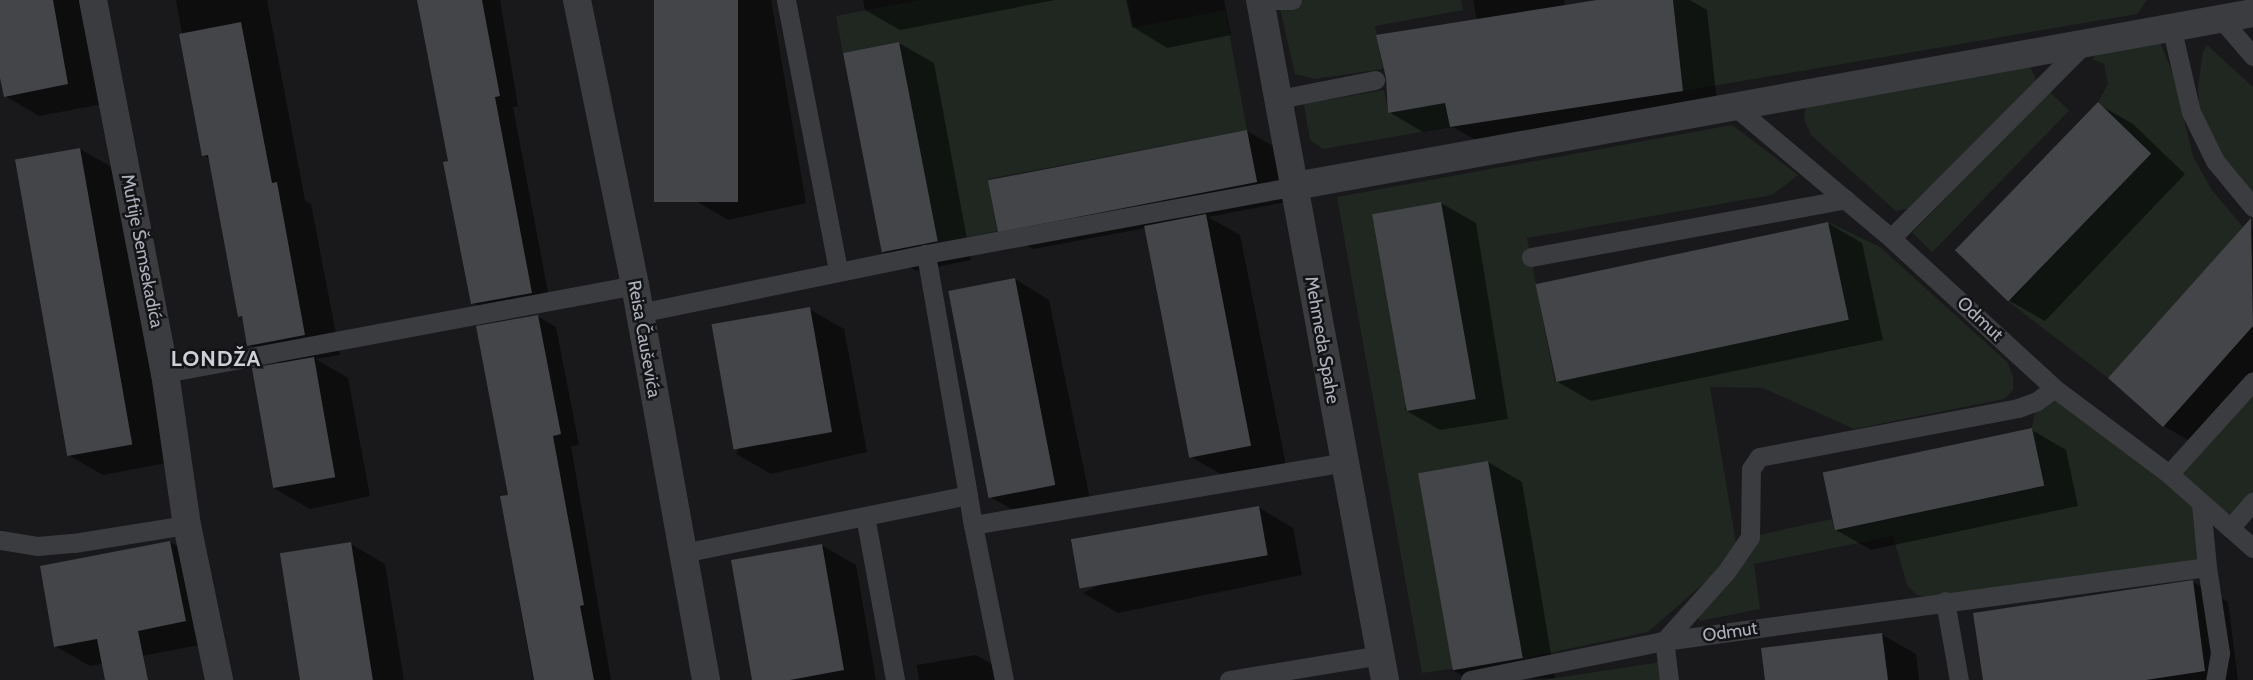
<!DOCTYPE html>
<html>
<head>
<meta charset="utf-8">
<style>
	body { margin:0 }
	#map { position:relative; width:2253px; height:680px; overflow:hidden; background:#19191c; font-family:Cabin,sans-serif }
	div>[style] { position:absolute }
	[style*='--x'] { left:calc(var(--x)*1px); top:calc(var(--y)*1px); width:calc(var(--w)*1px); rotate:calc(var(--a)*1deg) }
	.green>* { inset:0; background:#1f2720; transform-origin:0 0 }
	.shadow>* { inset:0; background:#0007 }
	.building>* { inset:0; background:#434548; transform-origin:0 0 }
	.lane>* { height:19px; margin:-9.5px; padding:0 9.5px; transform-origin:9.5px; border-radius:9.5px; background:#3a3c40 }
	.street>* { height:28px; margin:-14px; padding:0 14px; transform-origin:14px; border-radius:14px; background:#3a3c40 }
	span { translate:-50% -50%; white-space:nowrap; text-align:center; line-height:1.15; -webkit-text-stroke:5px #141417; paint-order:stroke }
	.street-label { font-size:18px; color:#acb1bb }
	.district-label { font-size:22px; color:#cdd0d7; font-weight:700; letter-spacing:1px }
</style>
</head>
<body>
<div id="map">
	<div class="green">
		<div style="clip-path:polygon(919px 0,1126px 0,1132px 28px,1225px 10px,1247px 130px,988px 179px,997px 231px,937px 243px,899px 42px,843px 53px,836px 16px)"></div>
		<div style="clip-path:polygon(1278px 0,1461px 0,1463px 10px,1375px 26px,1383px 69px,1314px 79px,1295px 74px)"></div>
		<div style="clip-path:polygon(1673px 0,2147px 0,2137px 14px,1683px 91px)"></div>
		<div style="clip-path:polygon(2160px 42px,2173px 74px,2193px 156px,2211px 189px,2243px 227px,2108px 378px,2009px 302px,2151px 153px,2098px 102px,2108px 84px,2104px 64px,2092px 59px,2101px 48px)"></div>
		<div style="clip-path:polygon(2207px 45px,2253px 87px,2253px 197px,2215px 161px,2200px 118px,2198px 87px,2203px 52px)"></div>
		<div style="clip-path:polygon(2029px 65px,2036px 79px,2022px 99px,1911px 208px,1896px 211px,1811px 135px,1804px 119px,1806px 103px)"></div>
		<div style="clip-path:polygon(1384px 90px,1388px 113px,1445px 103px,1450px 127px,1323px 149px,1310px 140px,1304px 104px)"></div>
		<div style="left:2049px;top:91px;width:28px;height:197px;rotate:44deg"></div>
		<div style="clip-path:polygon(1732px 125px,1798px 175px,1772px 195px,1527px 238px,1555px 382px,1849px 320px,1828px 222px,1880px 247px,2007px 362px,2013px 376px,2013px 390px,2004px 399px,1854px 429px,1763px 388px,1710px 387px,1736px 543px,1714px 574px,1648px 632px,1521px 659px,1422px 673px,1337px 197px)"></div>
		<div style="clip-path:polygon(2253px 381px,2253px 502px,2230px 528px,2201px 504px,2207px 567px,1945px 601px,1917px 595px,1907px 585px,1893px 536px,1754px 564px,1760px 609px,1700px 621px,1692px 609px,1750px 537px,1832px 519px,1835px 531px,2044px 486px,2032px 428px,2037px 401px,2054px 388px,2169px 474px)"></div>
		<div style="clip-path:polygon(1661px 662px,1663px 680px,1543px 680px)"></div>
	</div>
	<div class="shadow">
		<div style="clip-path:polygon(0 0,83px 0,103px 104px,39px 116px,5px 96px,0 71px)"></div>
		<div style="clip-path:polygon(176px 0,267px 0,305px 200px,311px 204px,340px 355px,316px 359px,348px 378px,370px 496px,310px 509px,275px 489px,281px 364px,249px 345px,244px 319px,239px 316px,210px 159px,204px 155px)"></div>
		<div style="clip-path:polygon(421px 0,500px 0,518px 106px,513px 107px,550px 303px,491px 314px,473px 303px)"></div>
		<div style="clip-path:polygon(655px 0,771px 0,806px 203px,728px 220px,691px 198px)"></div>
		<div style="clip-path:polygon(863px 0,1055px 0,900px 30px,865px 10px)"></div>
		<div style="clip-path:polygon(1127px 0,1224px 0,1231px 35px,1167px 48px,1133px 27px)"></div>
		<div style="clip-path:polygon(1473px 0,1564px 0,1565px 6px,1606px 0,1690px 0,1707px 10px,1718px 111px,1486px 146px,1453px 127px,1423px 132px,1389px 112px,1477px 20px)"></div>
		<div style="clip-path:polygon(899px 43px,934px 63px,971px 260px,916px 271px,882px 251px)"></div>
		<div style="clip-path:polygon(2098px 104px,2133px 124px,2185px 174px,2045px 321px,2010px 301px)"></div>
		<div style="clip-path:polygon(1247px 131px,1282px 151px,1291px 201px,1208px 217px,1240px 235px,1286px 465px,1226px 477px,1191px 457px,1146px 228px,1033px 249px,998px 229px)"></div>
		<div style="clip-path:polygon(80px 149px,115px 169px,166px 463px,103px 475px,68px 455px)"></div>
		<div style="clip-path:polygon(1441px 203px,1476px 223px,1508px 419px,1440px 430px,1405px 410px)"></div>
		<div style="clip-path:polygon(1828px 223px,1862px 243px,1883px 340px,1591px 401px,1556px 381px)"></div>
		<div style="clip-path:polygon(2247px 225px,2253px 229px,2253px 385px,2198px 446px,2164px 426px)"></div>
		<div style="clip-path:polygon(1015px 279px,1049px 300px,1091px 504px,1027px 518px,992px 498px)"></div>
		<div style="clip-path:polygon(809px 309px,844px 329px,867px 452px,771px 474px,736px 454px)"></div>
		<div style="clip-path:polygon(537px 316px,556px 327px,579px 445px,571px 446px,611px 680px,533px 680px,501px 497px,509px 496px)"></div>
		<div style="clip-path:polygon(2032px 430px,2066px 450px,2078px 506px,1871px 550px,1836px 530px)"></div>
		<div style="clip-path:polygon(1488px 462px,1522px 482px,1555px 678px,1470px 680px,1452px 670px)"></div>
		<div style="clip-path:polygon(1258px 507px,1293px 528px,1302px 575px,1118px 613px,1083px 593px)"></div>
		<div style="clip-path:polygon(170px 542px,205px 562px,220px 641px,90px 666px,55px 646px)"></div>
		<div style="clip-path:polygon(351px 544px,385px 564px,404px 680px,301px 680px)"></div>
		<div style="clip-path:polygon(821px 545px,856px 565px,876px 680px,753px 680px)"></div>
		<div style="clip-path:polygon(2193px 582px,2228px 602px,2238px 680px,1984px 680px,1974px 614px)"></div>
		<div style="clip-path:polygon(1881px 634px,1916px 654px,1919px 680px,1767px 680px)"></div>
		<div style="clip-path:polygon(976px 655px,1011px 675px,1012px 680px,919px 680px,917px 665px)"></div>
	</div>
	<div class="building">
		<div style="clip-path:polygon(0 0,53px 0,68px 84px,4px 97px,0 78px)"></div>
		<div style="clip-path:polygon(417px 0,482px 0,500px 96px,495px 97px,532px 293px,471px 304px,443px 162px,448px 161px)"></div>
		<div style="left:654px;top:0;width:84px;height:202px"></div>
		<div style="clip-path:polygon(1597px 0,1673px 0,1683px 91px,1450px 127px,1445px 103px,1388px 113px,1386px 78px,1376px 35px)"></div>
		<div style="clip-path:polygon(241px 22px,272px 183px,277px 182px,305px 335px,247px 346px,242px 316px,238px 317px,208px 155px,202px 156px,179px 34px)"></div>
		<div style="left:899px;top:42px;width:203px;height:57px;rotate:79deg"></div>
		<div style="left:2098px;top:102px;width:74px;height:206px;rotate:44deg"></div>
		<div style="left:1247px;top:130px;width:53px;height:264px;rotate:79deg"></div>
		<div style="left:80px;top:148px;width:301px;height:66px;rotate:80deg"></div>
		<div style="left:1441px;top:202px;width:200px;height:70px;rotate:80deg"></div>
		<div style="left:1206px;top:214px;width:236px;height:63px;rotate:79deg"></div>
		<div style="clip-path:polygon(2251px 218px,2253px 326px,2163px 427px,2108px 378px)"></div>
		<div style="left:1828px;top:222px;width:100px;height:299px;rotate:78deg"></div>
		<div style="left:1015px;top:278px;width:211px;height:68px;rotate:79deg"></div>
		<div style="left:810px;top:307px;width:127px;height:100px;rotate:80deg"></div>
		<div style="clip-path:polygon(538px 315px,561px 434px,553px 436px,584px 605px,580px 606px,594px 680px,534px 680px,500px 496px,508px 495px,476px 326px)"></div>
		<div style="left:314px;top:357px;width:122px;height:63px;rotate:80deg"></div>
		<div style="left:2032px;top:428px;width:59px;height:214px;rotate:78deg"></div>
		<div style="left:1488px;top:461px;width:200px;height:71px;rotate:80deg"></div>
		<div style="left:1259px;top:506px;width:50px;height:191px;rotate:80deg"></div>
		<div style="clip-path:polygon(170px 541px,186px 621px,138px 631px,148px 680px,105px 680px,97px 639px,54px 647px,40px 566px)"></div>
		<div style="left:351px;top:542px;width:140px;height:72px;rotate:81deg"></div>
		<div style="clip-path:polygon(822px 544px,844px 670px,790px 680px,752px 680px,731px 560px)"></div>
		<div style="clip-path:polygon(2193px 580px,2205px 671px,2146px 680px,1983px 680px,1973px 613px)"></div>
		<div style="clip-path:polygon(1882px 633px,1888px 680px,1765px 680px,1761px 648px)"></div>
	</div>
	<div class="lane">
		<div style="--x:786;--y:0;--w:276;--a:79.1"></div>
		<div style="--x:1268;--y:0;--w:24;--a:0"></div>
		<div style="--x:2222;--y:20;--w:48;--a:49.3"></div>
		<div style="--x:2172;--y:30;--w:84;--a:77"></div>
		<div style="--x:2191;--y:112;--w:55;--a:63.9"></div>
		<div style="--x:2215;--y:161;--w:60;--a:50.4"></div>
		<div style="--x:1279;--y:99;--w:98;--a:-11.2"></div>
		<div style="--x:1733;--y:105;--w:207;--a:40.1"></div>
		<div style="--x:1891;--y:238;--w:222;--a:42.6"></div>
		<div style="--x:2054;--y:388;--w:144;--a:36.8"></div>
		<div style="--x:2169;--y:474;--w:112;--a:41.4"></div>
		<div style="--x:1891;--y:238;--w:274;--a:-45.1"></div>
		<div style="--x:1531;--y:257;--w:320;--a:-10.4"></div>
		<div style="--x:639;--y:313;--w:293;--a:-11.6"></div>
		<div style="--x:165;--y:373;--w:478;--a:-10.6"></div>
		<div style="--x:2169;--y:474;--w:125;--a:-47.9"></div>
		<div style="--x:968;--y:495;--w:245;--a:-99.9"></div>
		<div style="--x:926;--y:254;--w:375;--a:-10.4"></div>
		<div style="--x:865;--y:516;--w:167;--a:79.6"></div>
		<div style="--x:973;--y:525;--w:158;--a:78.7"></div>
		<div style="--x:2230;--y:528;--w:35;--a:-49"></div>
		<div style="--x:0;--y:540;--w:37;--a:9"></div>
		<div style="--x:37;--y:546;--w:37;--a:-5"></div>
		<div style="--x:74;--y:543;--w:114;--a:-9.1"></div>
		<div style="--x:683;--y:553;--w:291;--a:-11.5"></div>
		<div style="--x:968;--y:495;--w:30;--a:81"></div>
		<div style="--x:973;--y:525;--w:376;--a:-9.6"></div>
		<div style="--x:2207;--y:567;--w:87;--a:81.4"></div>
		<div style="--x:2220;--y:653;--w:27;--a:100"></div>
		<div style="--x:1945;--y:601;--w:80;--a:80"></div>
		<div style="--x:1229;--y:680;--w:153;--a:-9.4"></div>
		<div style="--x:1470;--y:680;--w:198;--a:-11.4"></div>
		<div style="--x:1664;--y:641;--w:93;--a:-48.1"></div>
		<div style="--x:1726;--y:572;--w:42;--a:-55.6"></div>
		<div style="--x:1750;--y:537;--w:68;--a:-89.2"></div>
		<div style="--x:1751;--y:469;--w:14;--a:-56"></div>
		<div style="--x:1759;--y:457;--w:264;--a:-10.7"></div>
		<div style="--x:2018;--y:408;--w:20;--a:-20"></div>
		<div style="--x:2037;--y:401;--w:21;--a:-37"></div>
		<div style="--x:1669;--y:680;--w:39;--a:-97"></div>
		<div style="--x:1664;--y:641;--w:548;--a:-7.76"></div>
		<div style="--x:2207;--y:567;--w:64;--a:-95.4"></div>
	</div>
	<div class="street">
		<div style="--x:93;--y:0;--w:380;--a:79.1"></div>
		<div style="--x:165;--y:373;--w:154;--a:81.8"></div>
		<div style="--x:187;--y:525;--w:158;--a:78.3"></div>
		<div style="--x:577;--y:0;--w:291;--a:78.5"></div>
		<div style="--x:635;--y:285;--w:401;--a:79.8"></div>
		<div style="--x:1260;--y:0;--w:691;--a:79.58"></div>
		<div style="--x:1295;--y:186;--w:973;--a:-10.24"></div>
	</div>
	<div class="street-label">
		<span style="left:142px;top:251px;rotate:79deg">Muftije Šemsekadića</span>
		<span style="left:1980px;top:319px;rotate:43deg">Odmut</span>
		<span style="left:644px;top:339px;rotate:80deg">Reisa Čauševića</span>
		<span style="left:1322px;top:340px;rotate:80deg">Mehmeda Spahe</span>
		<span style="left:1730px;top:632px;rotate:-8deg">Odmut</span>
	</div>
	<div class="district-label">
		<span style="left:216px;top:359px">LONDŽA</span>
	</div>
</div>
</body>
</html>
